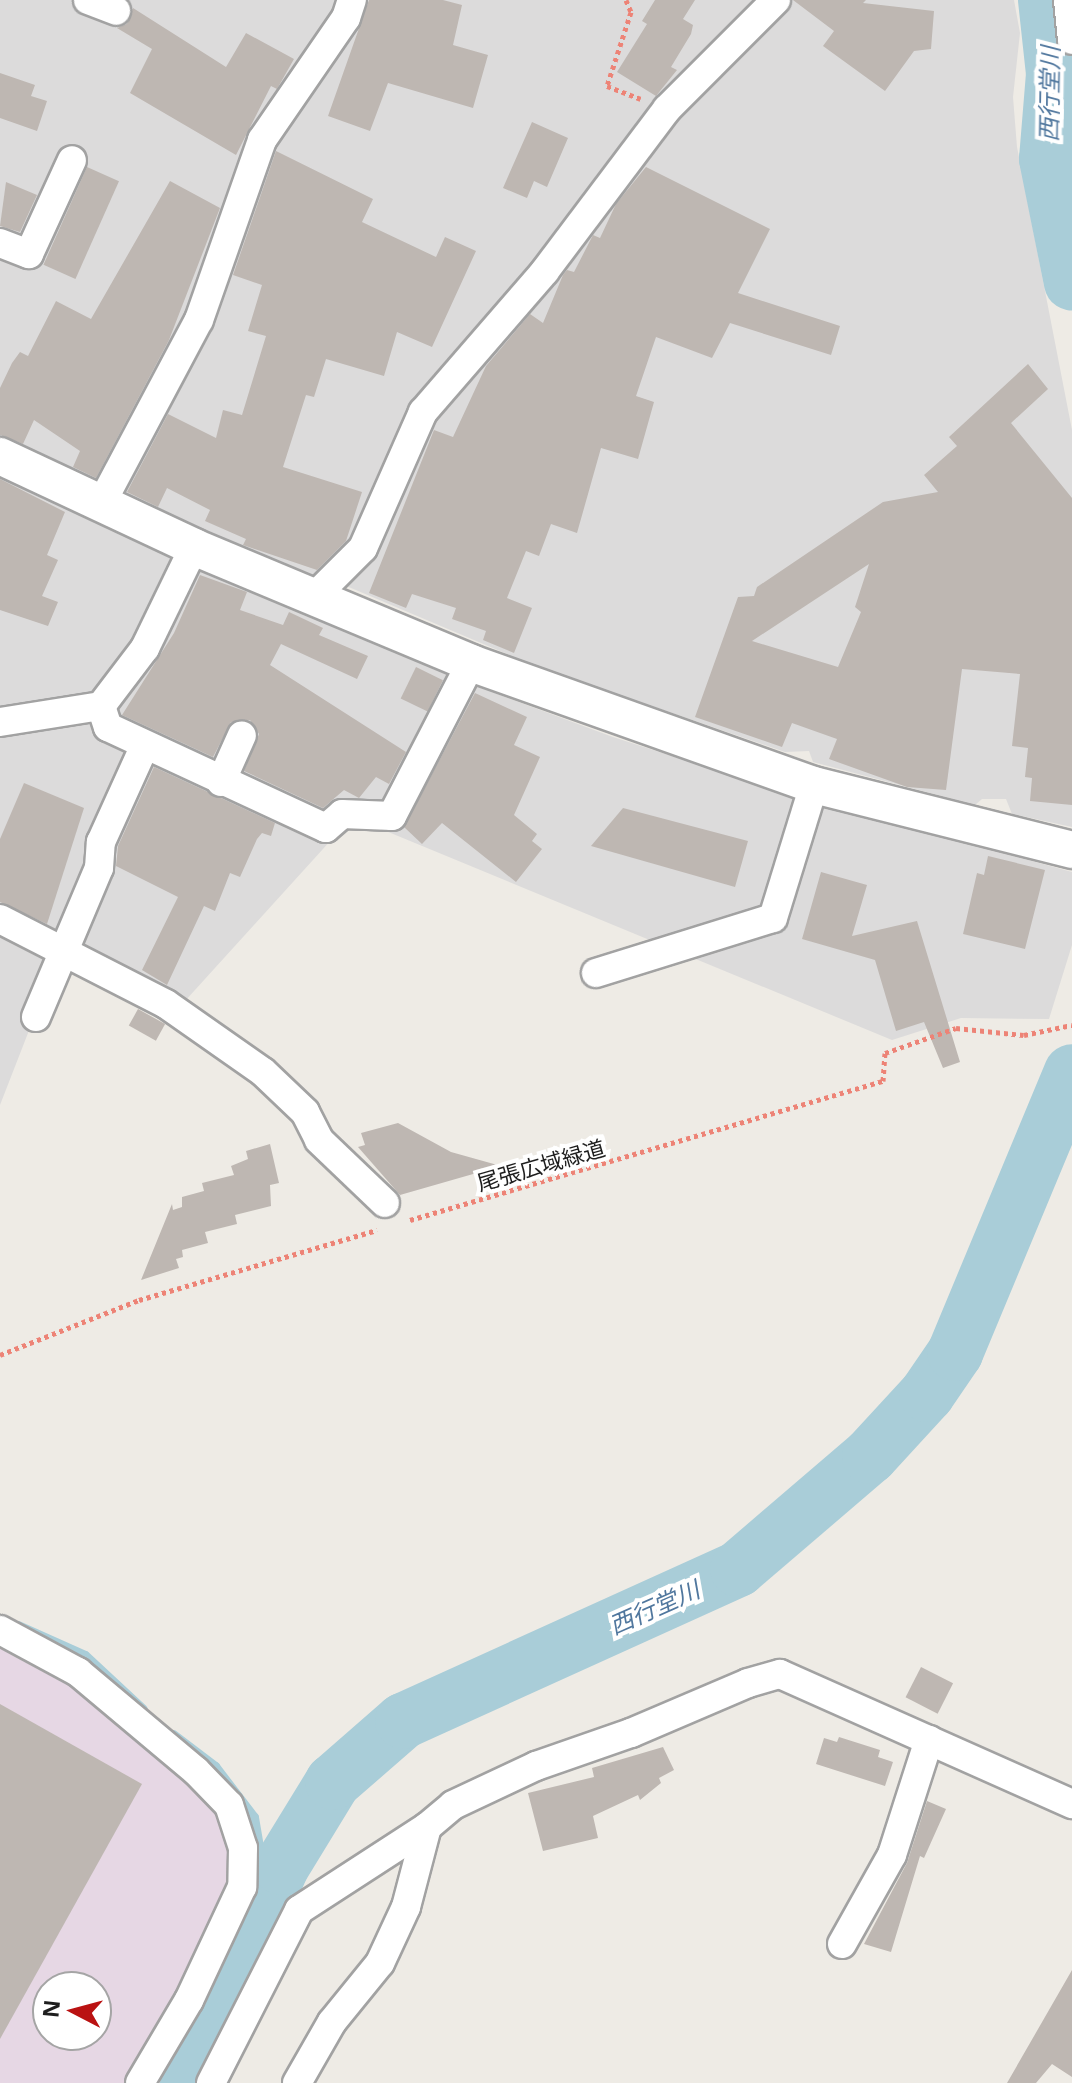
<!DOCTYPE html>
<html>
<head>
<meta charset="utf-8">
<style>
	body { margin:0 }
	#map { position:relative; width:1072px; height:2083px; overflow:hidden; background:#eeebe5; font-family:"Open Sans","Noto Sans JP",sans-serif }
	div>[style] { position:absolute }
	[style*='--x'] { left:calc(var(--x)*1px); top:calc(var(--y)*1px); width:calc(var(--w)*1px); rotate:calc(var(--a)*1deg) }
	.residential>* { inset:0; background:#dcdbdb }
	.industrial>* { inset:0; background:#e6d7e4 }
	.stream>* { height:9px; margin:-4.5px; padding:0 4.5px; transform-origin:4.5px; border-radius:4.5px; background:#a9cdd8 }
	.river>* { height:56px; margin:-28px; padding:0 28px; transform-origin:28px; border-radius:28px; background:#a9cdd8 }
	.building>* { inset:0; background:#beb7b2; transform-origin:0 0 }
	.path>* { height:5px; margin-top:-2.5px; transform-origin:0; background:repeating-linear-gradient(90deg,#ed8376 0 4px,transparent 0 8px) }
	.roads { filter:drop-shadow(2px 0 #a2a2a2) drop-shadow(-2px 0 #a2a2a2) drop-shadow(0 2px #a2a2a2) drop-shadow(0 -2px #a2a2a2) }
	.minor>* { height:28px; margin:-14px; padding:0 14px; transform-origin:14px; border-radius:14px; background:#fff }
	.tertiary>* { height:36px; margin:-18px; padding:0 18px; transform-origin:18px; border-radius:18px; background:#fff }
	span { translate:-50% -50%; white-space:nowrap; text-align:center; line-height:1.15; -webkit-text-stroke:8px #fff; paint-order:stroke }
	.street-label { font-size:22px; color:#1e1e1e }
	.water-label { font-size:24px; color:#50779e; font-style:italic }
	.north { position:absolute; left:32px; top:1971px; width:80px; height:80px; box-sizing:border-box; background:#fff; border:2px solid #a5a5a5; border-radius:50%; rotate:276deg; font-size:22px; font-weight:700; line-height:32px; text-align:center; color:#1e1e1e }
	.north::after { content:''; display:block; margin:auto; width:28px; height:36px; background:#ba1212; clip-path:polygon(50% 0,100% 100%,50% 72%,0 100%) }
</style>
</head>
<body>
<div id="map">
	<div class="residential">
		<div style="clip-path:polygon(0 0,1014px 0,1020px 33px,1013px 97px,1017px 147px,1072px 430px,1072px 827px,1012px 814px,1006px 799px,982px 799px,975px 805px,813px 762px,809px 751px,785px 752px,533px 665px,344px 585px,320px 582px,0 442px)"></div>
		<div style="clip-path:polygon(0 476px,457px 679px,613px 737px,799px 797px,1072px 872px,1072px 945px,1049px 1019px,961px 1018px,892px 1040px,352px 817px,175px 1012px,58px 956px,0 1105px)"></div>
	</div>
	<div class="industrial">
		<div style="clip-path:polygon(evenodd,0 1638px,73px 1677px,221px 1807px,234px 1846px,234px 1889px,130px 2083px,0 2083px,0 1638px,48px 1987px,96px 1987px,96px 2035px,48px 2035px,48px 1987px)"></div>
	</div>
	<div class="stream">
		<div style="--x:18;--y:1625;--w:73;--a:24.1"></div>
		<div style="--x:85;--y:1655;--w:79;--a:43"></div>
		<div style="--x:173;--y:1734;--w:53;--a:37.3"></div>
		<div style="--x:215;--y:1766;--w:64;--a:52.6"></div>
		<div style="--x:254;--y:1817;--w:84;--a:80.4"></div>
	</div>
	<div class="river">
		<div style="--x:1046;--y:0;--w:74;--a:83.8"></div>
		<div style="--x:1054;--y:74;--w:85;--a:94.7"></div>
		<div style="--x:1047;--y:159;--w:126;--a:78.6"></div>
		<div style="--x:188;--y:2083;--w:235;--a:-66.7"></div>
		<div style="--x:281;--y:1867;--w:100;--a:-58.5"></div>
		<div style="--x:333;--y:1782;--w:93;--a:-41.1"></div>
		<div style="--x:403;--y:1721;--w:368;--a:-24.4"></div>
		<div style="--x:738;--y:1569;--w:174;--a:-40.6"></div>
		<div style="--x:870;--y:1456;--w:84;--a:-47.4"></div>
		<div style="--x:927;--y:1394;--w:50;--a:-55.7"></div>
		<div style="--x:955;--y:1353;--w:304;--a:-67.4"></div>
	</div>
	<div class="building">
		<div style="clip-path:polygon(369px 0,443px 0,462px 5px,453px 45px,488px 55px,473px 108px,388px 83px,370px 131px,328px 116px)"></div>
		<div style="clip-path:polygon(655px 0,695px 0,683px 19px,693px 25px,691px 34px,671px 67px,677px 70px,656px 96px,617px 72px,647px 24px,642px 21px)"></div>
		<div style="clip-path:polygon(793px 0,866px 0,863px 3px,934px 11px,931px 49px,914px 51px,885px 91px,823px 46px,834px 31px)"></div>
		<div style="clip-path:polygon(133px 8px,226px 67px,246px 33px,294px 59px,277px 89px,271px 86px,236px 155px,130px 93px,152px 49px,117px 28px,127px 24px)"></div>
		<div style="clip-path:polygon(0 73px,35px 85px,31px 96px,47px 101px,37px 131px,0 118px)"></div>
		<div style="clip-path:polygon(532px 122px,568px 138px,547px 187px,534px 181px,527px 198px,503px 188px)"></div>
		<div style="clip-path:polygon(276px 151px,373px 199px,362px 222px,436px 257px,445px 237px,476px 251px,432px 347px,397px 332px,384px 376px,326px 359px,314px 397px,306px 395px,283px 467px,362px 492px,346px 541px,317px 570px,243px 545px,246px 539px,205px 521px,210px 510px,167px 488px,158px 507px,127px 492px,168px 414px,216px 438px,223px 410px,242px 415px,266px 336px,248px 331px,262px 285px,233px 275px)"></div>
		<div style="left:87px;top:167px;width:35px;height:107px;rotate:24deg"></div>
		<div style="clip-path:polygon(646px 167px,770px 229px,738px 293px,840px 326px,831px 355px,730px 323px,712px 358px,656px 337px,636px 396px,654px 402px,638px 459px,601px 448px,577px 533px,551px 524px,539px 556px,526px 551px,507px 598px,532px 608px,514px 653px,483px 640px,486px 631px,452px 619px,456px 608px,412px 594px,406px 608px,369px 593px,434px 430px,453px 437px,486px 366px,530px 314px,543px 323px,563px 275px,567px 270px,574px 272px,593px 235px,600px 238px,616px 204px)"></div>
		<div style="clip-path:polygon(170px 181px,220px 208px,169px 340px,96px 478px,73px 467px,80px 451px,34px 420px,23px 444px,0 435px,0 388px,12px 363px,20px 352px,28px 356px,56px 301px,91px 319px)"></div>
		<div style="clip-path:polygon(6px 182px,37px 195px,20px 232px,0 226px)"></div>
		<div style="clip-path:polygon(evenodd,1028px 364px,1048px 389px,1011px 423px,1072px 498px,1072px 805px,1030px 801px,1032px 778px,1025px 777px,1028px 748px,1012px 746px,1020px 674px,962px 669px,946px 790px,907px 787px,829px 759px,837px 739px,792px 723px,782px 747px,695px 717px,738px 597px,754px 596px,757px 587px,883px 502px,938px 492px,924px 475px,957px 446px,949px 437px,1028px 364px,869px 564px,855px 607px,861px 612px,838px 667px,752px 641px,869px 564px)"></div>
		<div style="clip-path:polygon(0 479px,65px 512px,47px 555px,58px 560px,42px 596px,58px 602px,48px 626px,0 610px)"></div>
		<div style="clip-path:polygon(200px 575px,247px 592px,240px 610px,283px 625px,289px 612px,323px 628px,319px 635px,368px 656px,357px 679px,281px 644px,270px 665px,406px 752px,389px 784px,376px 777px,359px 798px,344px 790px,323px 808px,244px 771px,259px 734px,250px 720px,231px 722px,213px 757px,122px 715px,174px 633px)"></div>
		<div style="left:416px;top:667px;width:30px;height:35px;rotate:26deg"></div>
		<div style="clip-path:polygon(475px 693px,527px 717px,514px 745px,540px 757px,514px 815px,537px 834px,532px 841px,542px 849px,516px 882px,442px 823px,422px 844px,404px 827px)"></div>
		<div style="clip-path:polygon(154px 767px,275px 823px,271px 836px,262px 833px,257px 839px,240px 877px,230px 873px,215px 911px,204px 906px,167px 985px,142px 970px,178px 897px,116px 866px,118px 846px)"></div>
		<div style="clip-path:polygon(24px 783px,84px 808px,47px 924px,0 902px,0 839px)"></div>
		<div style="clip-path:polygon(623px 808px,748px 841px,735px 887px,591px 846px)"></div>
		<div style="clip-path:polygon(988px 856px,1045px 870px,1025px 949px,963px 934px,977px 873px,984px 875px)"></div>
		<div style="clip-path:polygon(821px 872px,867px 885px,852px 936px,917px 921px,960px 1062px,943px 1068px,924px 1022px,896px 1031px,875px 960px,802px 939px)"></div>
		<div style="left:138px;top:1009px;width:31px;height:19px;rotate:29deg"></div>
		<div style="clip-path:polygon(398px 1123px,451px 1152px,501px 1166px,400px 1195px,358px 1147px,365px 1145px,361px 1133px)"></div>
		<div style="clip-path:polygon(270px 1144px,279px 1183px,270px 1185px,271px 1206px,235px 1215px,237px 1224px,205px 1232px,208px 1243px,182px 1250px,183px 1257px,176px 1259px,179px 1268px,141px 1280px,172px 1204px,173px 1210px,182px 1207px,182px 1197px,204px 1191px,202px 1183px,234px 1175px,231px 1166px,248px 1159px,246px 1151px)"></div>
		<div style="left:921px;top:1667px;width:36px;height:34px;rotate:27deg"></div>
		<div style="clip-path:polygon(0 1704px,142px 1784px,0 2039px)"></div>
		<div style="clip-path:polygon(839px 1737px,880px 1750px,878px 1757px,893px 1762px,885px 1786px,816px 1764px,824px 1738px,837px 1742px)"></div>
		<div style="clip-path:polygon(663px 1747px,674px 1770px,659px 1778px,661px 1783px,640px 1800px,638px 1795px,593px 1816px,598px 1838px,543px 1851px,528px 1793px,594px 1777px,592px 1768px)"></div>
		<div style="clip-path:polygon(927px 1801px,946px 1809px,924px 1858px,920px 1856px,891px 1952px,864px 1944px,907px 1863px)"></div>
		<div style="clip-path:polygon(1072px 1970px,1072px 2077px,1052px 2064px,1036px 2083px,1007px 2083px)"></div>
	</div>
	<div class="path">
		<div style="--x:626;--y:0;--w:13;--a:67"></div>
		<div style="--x:631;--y:12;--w:78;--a:108"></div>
		<div style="--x:607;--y:86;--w:36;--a:21"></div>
		<div style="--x:410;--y:1220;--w:493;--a:-16.4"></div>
		<div style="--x:883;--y:1081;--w:28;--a:-86"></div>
		<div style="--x:885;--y:1053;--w:75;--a:-19.4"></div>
		<div style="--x:956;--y:1028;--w:68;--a:5.9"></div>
		<div style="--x:1024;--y:1035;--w:49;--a:-11.8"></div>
		<div style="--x:0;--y:1355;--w:149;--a:-21.6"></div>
		<div style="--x:139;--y:1300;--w:248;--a:-16.4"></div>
	</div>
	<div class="roads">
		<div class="minor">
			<div style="--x:88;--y:0;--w:30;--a:21"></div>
			<div style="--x:1068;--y:0;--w:40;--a:84.3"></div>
			<div style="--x:0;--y:243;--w:31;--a:21"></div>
			<div style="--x:29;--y:254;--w:103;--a:-65.4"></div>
			<div style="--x:101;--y:504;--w:208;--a:-62"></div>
			<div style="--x:199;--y:320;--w:191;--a:-70.7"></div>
			<div style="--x:262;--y:140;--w:148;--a:-55.5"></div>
			<div style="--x:346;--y:18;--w:19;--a:-72"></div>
			<div style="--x:316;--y:595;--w:66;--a:-45"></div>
			<div style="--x:363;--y:548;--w:149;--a:-66.2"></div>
			<div style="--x:423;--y:412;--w:186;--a:-49.1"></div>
			<div style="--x:545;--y:271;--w:203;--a:-53"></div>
			<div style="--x:667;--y:109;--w:154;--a:-45"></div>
			<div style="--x:101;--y:706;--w:22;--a:72"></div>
			<div style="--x:108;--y:727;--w:240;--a:24.9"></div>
			<div style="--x:326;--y:828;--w:21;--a:-41"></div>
			<div style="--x:342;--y:814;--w:50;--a:2.3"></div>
			<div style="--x:392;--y:816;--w:172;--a:-62.7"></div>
			<div style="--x:0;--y:722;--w:102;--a:-9"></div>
			<div style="--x:101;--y:706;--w:73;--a:-52.8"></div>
			<div style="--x:145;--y:648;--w:112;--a:-64.1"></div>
			<div style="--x:221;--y:782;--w:51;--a:-65.9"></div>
			<div style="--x:0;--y:919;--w:186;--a:27.1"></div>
			<div style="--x:166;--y:1004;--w:118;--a:35"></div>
			<div style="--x:263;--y:1072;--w:58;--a:43.6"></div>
			<div style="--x:305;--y:1112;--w:31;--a:63"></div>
			<div style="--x:319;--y:1140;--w:91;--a:43.7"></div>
			<div style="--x:596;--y:973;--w:185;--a:-17.3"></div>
			<div style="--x:773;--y:918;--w:139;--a:-72.9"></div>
			<div style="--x:36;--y:1017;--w:162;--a:-67.1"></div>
			<div style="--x:99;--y:868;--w:26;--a:-86"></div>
			<div style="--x:101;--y:842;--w:104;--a:-65.6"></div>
			<div style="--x:0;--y:1630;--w:89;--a:28.3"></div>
			<div style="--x:78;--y:1672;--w:154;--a:40"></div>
			<div style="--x:196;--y:1771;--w:47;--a:45.9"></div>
			<div style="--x:229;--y:1805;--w:45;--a:72"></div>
			<div style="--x:243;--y:1848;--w:39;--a:91"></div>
			<div style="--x:242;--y:1887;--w:125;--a:115.1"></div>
			<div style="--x:189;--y:2000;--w:96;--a:120.6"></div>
			<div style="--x:842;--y:1944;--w:102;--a:-60.7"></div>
			<div style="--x:892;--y:1855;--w:121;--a:-72.2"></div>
			<div style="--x:211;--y:2083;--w:194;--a:-63"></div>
			<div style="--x:299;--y:1910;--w:153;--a:-33"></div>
			<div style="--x:297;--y:2083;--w:70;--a:-60.2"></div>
			<div style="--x:332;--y:2022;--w:76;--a:-50.9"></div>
			<div style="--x:380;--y:1963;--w:62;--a:-65.1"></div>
			<div style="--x:406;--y:1907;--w:83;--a:-75.3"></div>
			<div style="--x:427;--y:1827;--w:34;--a:-40"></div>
			<div style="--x:453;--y:1805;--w:92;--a:-25.2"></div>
			<div style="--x:536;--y:1766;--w:101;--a:-19.2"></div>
			<div style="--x:631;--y:1733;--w:127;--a:-23.1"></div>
			<div style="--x:748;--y:1683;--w:33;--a:-16"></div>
			<div style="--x:780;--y:1674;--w:320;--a:24"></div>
		</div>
		<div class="tertiary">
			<div style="--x:0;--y:456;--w:214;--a:25.1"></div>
			<div style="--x:194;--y:547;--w:300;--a:22.7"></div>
			<div style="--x:471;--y:663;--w:364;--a:19.6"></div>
			<div style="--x:814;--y:785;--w:266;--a:14.1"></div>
		</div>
	</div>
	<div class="street-label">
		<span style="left:541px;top:1165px;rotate:-16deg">尾張広域緑道</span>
	</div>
	<div class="water-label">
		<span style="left:1049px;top:94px;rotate:-89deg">西行堂川</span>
		<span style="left:654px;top:1607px;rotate:-24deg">西行堂川</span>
	</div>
	<div class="north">N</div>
</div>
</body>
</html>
